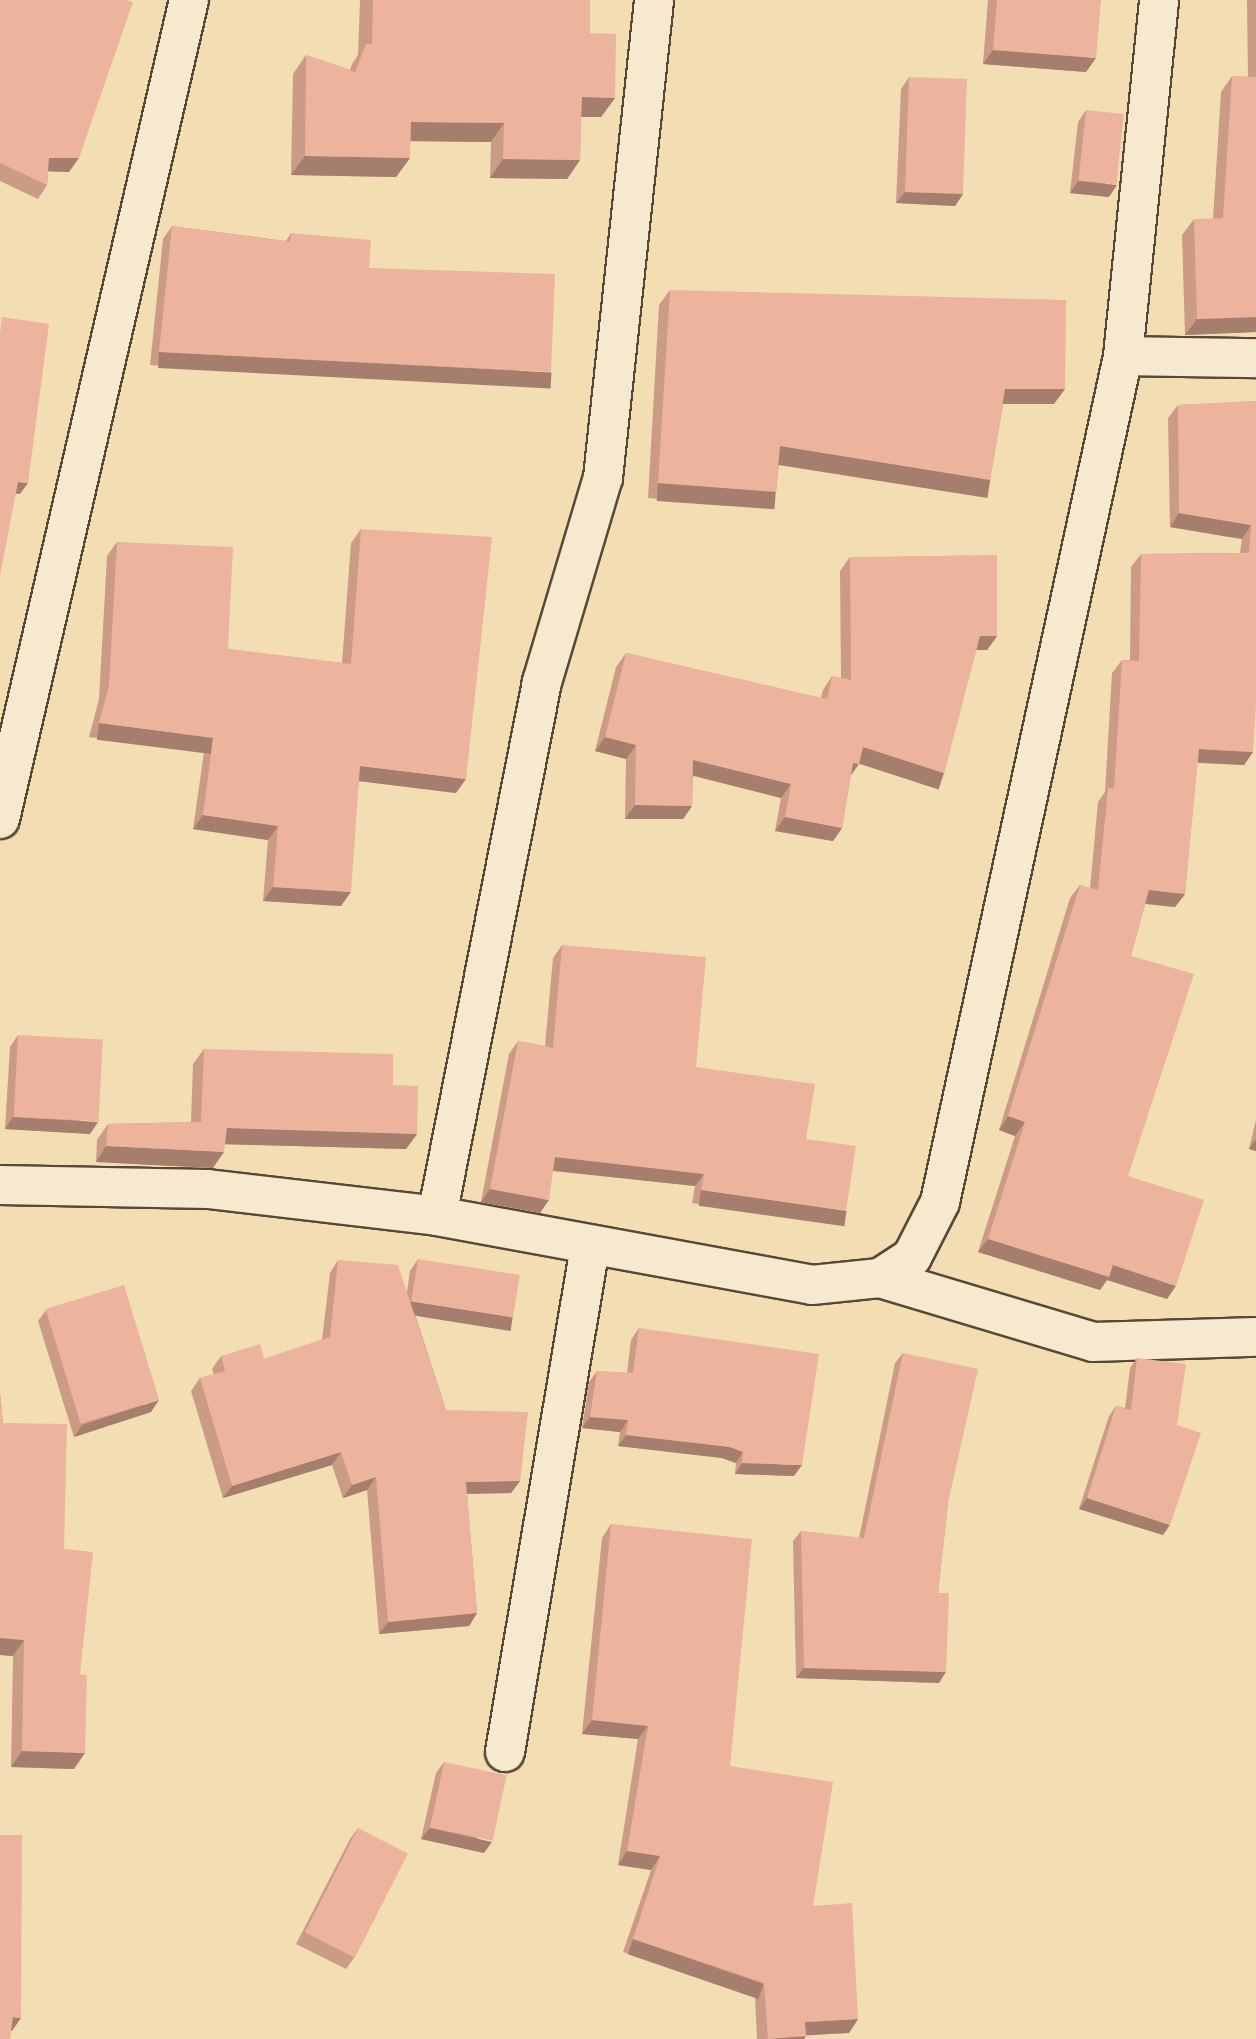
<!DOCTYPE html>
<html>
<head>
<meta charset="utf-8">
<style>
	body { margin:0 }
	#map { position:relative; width:1256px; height:2039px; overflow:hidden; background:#f3ddb3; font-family:"IM FELL Double Pica",serif }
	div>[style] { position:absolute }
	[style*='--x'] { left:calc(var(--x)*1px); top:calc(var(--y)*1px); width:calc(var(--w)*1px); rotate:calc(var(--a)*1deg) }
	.roads { filter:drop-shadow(2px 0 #564937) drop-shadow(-2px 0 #564937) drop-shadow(0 2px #564937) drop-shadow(0 -2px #564937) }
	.minor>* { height:38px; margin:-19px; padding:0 19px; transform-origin:19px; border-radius:19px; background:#f7e9ce }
	.wall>* { inset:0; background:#cb9b86 }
	.shaded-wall>* { inset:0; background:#a57e6d; transform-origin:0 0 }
	.building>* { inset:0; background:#ecb49c; transform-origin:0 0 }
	span { translate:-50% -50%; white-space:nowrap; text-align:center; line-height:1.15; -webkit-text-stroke:5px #f7e9ce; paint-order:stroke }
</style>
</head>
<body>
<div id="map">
	<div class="roads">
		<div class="minor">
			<div style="--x:1123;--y:356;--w:133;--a:0.9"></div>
			<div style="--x:0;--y:819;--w:841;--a:-77.01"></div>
			<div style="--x:0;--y:1185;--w:208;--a:1.1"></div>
			<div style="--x:208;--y:1189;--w:231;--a:6.7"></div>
			<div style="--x:437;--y:1216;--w:381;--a:10.4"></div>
			<div style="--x:812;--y:1285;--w:68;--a:-5.9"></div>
			<div style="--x:880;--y:1278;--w:38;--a:-33"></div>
			<div style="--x:912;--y:1257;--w:62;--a:-63"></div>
			<div style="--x:940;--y:1202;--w:866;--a:-77.79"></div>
			<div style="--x:1123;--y:356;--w:358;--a:-84.2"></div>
			<div style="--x:437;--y:1216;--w:544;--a:-78.88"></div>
			<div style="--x:542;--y:682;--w:213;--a:-73.4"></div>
			<div style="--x:603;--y:478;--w:481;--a:-83.9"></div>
			<div style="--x:880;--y:1278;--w:222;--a:16.7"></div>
			<div style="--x:1093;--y:1342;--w:163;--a:-1.8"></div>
			<div style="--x:505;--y:1752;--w:512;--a:-80.45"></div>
		</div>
	</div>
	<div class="wall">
		<div style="clip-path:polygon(0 0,69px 172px,48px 171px,47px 185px,38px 199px,0 181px)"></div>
		<div style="clip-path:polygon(360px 0,590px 0,590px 33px,615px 98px,601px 117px,581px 117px,580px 160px,567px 179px,490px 178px,491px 142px,410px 141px,410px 158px,396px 177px,291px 175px,293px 74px,306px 55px,350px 70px,352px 64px,358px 55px)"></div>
		<div style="clip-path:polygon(988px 0,1101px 0,1086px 72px,983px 64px)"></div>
		<div style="clip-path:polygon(1247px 0,1256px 0,1256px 332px,1185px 335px,1182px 235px,1194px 219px,1213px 219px,1221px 92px,1232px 76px,1248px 77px)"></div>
		<div style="clip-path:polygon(909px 77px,963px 194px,955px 206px,896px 203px,901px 89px)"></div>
		<div style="clip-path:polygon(1086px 110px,1109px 197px,1070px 193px,1078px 122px)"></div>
		<div style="clip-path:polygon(172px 226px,286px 241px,291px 233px,369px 268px,542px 386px,150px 365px,163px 239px)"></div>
		<div style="clip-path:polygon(670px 290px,1054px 404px,1003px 404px,990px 480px,979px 495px,779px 463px,776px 492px,766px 507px,648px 498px,659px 305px)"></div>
		<div style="clip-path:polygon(1256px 401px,1253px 752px,1244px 765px,1197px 763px,1185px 894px,1175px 907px,1145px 904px,1131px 956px,1128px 1176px,1167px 1299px,1107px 1280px,1100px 1290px,978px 1252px,1015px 1136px,999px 1130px,1070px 898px,1080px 885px,1090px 888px,1098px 802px,1105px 792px,1112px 673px,1122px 660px,1130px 660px,1131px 567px,1141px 554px,1240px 553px,1242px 539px,1170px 527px,1168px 418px,1178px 405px)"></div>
		<div style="clip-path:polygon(361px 529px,456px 793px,359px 781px,341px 906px,263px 901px,268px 840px,193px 829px,204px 752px,89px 737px,99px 699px,107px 556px,117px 542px,228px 649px,342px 663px,351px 543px)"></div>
		<div style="clip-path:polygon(850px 557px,997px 636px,987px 650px,976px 650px,944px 773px,934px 787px,859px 763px,851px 774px,842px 828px,833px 841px,775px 831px,781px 798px,693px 776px,692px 806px,683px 819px,625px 819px,626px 759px,595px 751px,616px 667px,626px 653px,821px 698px,823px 690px,832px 676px,841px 678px,840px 571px)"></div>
		<div style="clip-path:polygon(562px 945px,696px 1067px,806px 1139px,837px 1224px,692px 1203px,695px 1186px,553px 1171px,540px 1213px,481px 1202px,509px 1054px,518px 1041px,545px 1046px,553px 958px)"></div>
		<div style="clip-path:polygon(18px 1035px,90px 1134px,5px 1129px,10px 1047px)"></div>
		<div style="clip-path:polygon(204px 1049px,393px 1085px,417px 1134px,406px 1149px,225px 1144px,213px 1168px,96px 1162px,97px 1140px,108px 1124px,191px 1122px,193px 1064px)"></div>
		<div style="clip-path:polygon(1256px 1120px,1256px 1151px,1249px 1149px)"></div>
		<div style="clip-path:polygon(418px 1259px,505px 1329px,415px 1314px,446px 1410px,520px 1481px,511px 1493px,467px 1494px,477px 1613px,469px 1626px,379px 1634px,367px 1490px,343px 1498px,332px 1465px,223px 1498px,191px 1391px,200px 1378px,214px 1374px,212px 1369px,221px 1356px,264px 1359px,322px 1340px,330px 1273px,338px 1260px,407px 1291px,410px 1271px)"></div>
		<div style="clip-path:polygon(46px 1310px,151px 1412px,74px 1437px,38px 1321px)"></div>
		<div style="clip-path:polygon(639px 1328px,794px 1476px,735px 1474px,736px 1463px,722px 1458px,618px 1446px,620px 1432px,582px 1428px,589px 1382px,597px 1371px,627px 1373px,631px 1340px)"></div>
		<div style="clip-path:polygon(903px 1353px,948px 1503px,938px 1593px,939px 1683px,796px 1678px,793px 1541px,801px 1531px,859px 1538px,895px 1363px)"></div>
		<div style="clip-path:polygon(1137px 1358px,1163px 1535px,1079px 1509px,1109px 1416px,1116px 1406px,1125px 1408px,1130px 1368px)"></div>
		<div style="clip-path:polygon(0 1393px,3px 1423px,64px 1549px,80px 1674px,74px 1769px,11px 1767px,13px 1656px,0 1655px)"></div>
		<div style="clip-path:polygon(611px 1524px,730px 1766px,813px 1906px,858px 2019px,849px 2033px,806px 2035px,804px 2039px,757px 2039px,755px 1997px,623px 1952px,651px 1870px,618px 1865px,638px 1739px,582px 1734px,602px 1538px)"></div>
		<div style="clip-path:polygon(444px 1762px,484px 1853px,421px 1839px,436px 1773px)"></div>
		<div style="clip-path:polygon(358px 1828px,354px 1958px,346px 1969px,296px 1944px,350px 1839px)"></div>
	</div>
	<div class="shaded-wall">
		<div style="clip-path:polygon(993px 50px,1096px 58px,1086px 72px,983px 64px)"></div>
		<div style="clip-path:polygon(582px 97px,615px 98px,601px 117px,568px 117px)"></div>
		<div style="clip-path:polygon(411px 122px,504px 123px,491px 142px,398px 141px)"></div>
		<div style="clip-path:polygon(305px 156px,410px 158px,396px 177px,291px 175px)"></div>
		<div style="clip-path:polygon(49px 158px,79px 158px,69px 172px,40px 171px)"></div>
		<div style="clip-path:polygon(503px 159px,580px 160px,567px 179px,490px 178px)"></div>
		<div style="clip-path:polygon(1078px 181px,1117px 185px,1109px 197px,1070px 193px)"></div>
		<div style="clip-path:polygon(905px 192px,963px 194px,955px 206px,896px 203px)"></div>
		<div style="clip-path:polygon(1256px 317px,1256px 332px,1185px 335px,1197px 319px)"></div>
		<div style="left:159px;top:352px;width:393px;height:16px;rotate:3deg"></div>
		<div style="clip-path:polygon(1005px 389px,1065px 389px,1054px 404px,995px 404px)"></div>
		<div style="left:780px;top:446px;width:213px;height:19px;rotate:9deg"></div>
		<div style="clip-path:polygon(18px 482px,28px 483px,20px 494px,10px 493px)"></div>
		<div style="left:658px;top:483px;width:118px;height:18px;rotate:4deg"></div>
		<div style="clip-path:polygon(1179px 513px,1251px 525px,1242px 539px,1170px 527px)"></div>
		<div style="clip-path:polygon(980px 636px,997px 636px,987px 650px,970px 650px)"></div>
		<div style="left:99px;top:723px;width:115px;height:17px;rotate:7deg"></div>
		<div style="clip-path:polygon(605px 737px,636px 745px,626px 759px,595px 751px)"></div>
		<div style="left:863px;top:747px;width:85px;height:17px;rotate:18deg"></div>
		<div style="clip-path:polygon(1199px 749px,1253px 752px,1244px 765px,1190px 762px)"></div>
		<div style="clip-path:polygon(693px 760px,791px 784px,781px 798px,684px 773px)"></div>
		<div style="clip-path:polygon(853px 763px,859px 764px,849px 778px)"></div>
		<div style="clip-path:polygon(360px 766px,466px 779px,456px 793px,350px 780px)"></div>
		<div style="clip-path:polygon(635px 805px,692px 806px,683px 819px,625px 819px)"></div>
		<div style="clip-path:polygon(203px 815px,278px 826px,268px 840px,193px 829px)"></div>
		<div style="clip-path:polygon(785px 817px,842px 828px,833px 841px,775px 831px)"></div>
		<div style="clip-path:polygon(273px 887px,351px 892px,341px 906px,263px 901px)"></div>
		<div style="clip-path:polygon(1149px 890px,1185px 894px,1175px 907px,1139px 903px)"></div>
		<div style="clip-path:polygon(1008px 1116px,1025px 1122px,1015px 1136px,999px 1130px)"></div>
		<div style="clip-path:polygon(13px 1117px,98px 1122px,90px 1134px,5px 1129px)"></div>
		<div style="clip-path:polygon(227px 1128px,417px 1134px,406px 1149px,216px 1144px)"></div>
		<div style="clip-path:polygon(1256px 1139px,1256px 1151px,1249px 1149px)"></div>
		<div style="clip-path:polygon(106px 1146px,224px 1152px,213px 1168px,96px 1162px)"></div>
		<div style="clip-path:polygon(555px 1157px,704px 1174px,695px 1186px,546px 1170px)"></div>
		<div style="clip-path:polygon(490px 1189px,549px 1200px,540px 1213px,481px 1202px)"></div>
		<div style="left:701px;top:1190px;width:147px;height:16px;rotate:8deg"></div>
		<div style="clip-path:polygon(988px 1239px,1113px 1265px,1176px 1286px,1167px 1299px,1107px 1280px,1100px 1290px,978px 1252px)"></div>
		<div style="left:411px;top:1301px;width:103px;height:14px;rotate:9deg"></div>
		<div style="clip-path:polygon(159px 1400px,151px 1412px,74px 1437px,82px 1425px)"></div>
		<div style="clip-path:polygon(590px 1417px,628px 1420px,620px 1432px,582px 1428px)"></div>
		<div style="clip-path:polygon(626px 1435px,730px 1447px,743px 1452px,736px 1463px,722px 1458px,618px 1446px)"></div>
		<div style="clip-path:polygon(341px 1452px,332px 1465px,223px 1498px,232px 1486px)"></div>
		<div style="clip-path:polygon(742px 1463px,802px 1465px,794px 1476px,735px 1474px)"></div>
		<div style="clip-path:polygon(376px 1477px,367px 1490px,343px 1498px,352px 1485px)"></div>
		<div style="clip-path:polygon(520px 1481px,511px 1493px,457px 1494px,466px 1482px)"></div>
		<div style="clip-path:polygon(1087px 1498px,1170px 1525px,1163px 1535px,1079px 1509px)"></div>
		<div style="clip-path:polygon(477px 1613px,469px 1626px,379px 1634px,388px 1622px)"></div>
		<div style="clip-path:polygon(0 1638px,24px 1640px,13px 1656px,0 1655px)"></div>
		<div style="clip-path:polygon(804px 1668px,946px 1672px,939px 1683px,796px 1678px)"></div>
		<div style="clip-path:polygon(592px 1720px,648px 1726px,638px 1739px,582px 1734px)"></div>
		<div style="clip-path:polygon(22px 1751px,85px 1753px,74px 1769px,11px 1767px)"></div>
		<div style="clip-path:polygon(430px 1828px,492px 1842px,484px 1853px,421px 1839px)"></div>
		<div style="clip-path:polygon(627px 1851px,660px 1856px,651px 1870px,618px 1865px)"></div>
		<div style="left:633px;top:1939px;width:138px;height:16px;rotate:19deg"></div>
		<div style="clip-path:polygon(13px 2017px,21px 2018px,12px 2031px,3px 2030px)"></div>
		<div style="clip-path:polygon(858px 2019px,849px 2033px,796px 2036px,805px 2022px)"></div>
		<div style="clip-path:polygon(806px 2036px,804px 2039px,768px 2039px)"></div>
	</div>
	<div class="building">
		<div style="clip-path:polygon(0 0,126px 0,133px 2px,79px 158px,49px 158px,47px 185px,0 163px)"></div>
		<div style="clip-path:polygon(373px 0,590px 0,590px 33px,616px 34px,615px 98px,582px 97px,580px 160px,503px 159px,504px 123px,411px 122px,410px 158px,305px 156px,306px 55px,355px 72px,366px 44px,372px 44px)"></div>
		<div style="clip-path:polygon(997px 0,1101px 0,1096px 58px,993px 50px)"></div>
		<div style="clip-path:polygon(1232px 76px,1256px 77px,1256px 317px,1197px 319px,1194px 219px,1223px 218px)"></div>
		<div style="left:909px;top:77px;width:58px;height:115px;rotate:2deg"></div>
		<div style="left:1086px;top:110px;width:38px;height:71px;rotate:6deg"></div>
		<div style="clip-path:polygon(172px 226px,290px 242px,291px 233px,371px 240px,369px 268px,555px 274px,551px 372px,159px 352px)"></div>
		<div style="clip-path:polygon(670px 290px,1066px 300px,1065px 389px,1005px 389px,990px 480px,780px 446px,776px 492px,658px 483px)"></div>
		<div style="clip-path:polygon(2px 317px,49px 324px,28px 483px,18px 482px,0 576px,0 333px)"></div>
		<div style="clip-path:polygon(1256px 401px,1256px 704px,1253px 752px,1199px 749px,1185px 894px,1149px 890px,1131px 956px,1194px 974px,1128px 1176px,1204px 1200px,1176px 1286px,1113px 1265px,1109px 1277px,988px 1239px,1025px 1122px,1008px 1116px,1080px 885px,1098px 890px,1108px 788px,1114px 789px,1122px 660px,1139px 661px,1141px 554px,1249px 553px,1251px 525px,1179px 513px,1178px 405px)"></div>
		<div style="clip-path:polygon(361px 529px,492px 537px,466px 779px,360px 766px,351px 892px,273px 887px,278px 826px,203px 815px,213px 738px,99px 723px,109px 685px,117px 542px,233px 547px,228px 649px,351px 664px)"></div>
		<div style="clip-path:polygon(997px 555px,997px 636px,980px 636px,944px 773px,863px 747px,859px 764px,853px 763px,842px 828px,785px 817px,791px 784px,693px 760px,692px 806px,635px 805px,636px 745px,605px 737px,626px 653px,827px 699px,832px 676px,851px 680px,850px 557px)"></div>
		<div style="clip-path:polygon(562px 945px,706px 957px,696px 1067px,815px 1084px,806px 1139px,856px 1146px,846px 1211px,701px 1190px,704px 1174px,555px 1157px,549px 1200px,490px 1189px,518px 1041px,553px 1048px)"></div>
		<div style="left:18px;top:1035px;width:85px;height:82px;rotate:3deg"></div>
		<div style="clip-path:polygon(204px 1049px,393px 1054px,393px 1085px,418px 1086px,417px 1134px,227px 1128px,224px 1152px,106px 1146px,108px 1124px,201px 1122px)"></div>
		<div style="left:418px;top:1259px;width:103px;height:43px;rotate:9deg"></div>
		<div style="clip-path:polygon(338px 1260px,398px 1265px,446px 1410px,528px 1412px,520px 1481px,466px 1482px,477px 1613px,388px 1622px,376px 1477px,352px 1485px,341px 1452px,232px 1486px,200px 1378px,225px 1371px,221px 1356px,260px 1344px,264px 1359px,330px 1337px)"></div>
		<div style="left:124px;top:1285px;width:120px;height:82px;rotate:73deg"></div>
		<div style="clip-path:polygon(639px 1328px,819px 1354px,802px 1465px,742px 1463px,743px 1452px,730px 1447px,626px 1435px,628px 1420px,590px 1417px,597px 1371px,633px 1373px)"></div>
		<div style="clip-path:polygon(903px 1353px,978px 1369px,948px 1503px,938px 1593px,949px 1593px,946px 1672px,804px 1668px,801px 1531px,864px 1538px)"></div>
		<div style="clip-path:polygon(1137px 1358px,1186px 1364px,1177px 1425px,1201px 1433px,1170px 1525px,1087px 1498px,1116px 1406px,1131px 1410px)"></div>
		<div style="clip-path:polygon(0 1393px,3px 1423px,67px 1424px,64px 1549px,93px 1552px,80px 1674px,87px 1675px,85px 1753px,22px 1751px,24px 1640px,0 1638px)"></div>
		<div style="clip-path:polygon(611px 1524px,752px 1539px,730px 1766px,833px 1782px,813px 1906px,852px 1903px,858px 2019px,805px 2022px,806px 2036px,768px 2039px,764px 1983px,633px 1939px,660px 1856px,627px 1851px,648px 1726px,592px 1720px)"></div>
		<div style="left:444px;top:1762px;width:64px;height:67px;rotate:12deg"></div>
		<div style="left:358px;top:1828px;width:56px;height:117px;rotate:27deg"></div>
		<div style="clip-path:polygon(0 1835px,22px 1835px,21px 2018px,13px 2017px,10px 2039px,0 2039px)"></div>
	</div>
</div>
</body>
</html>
